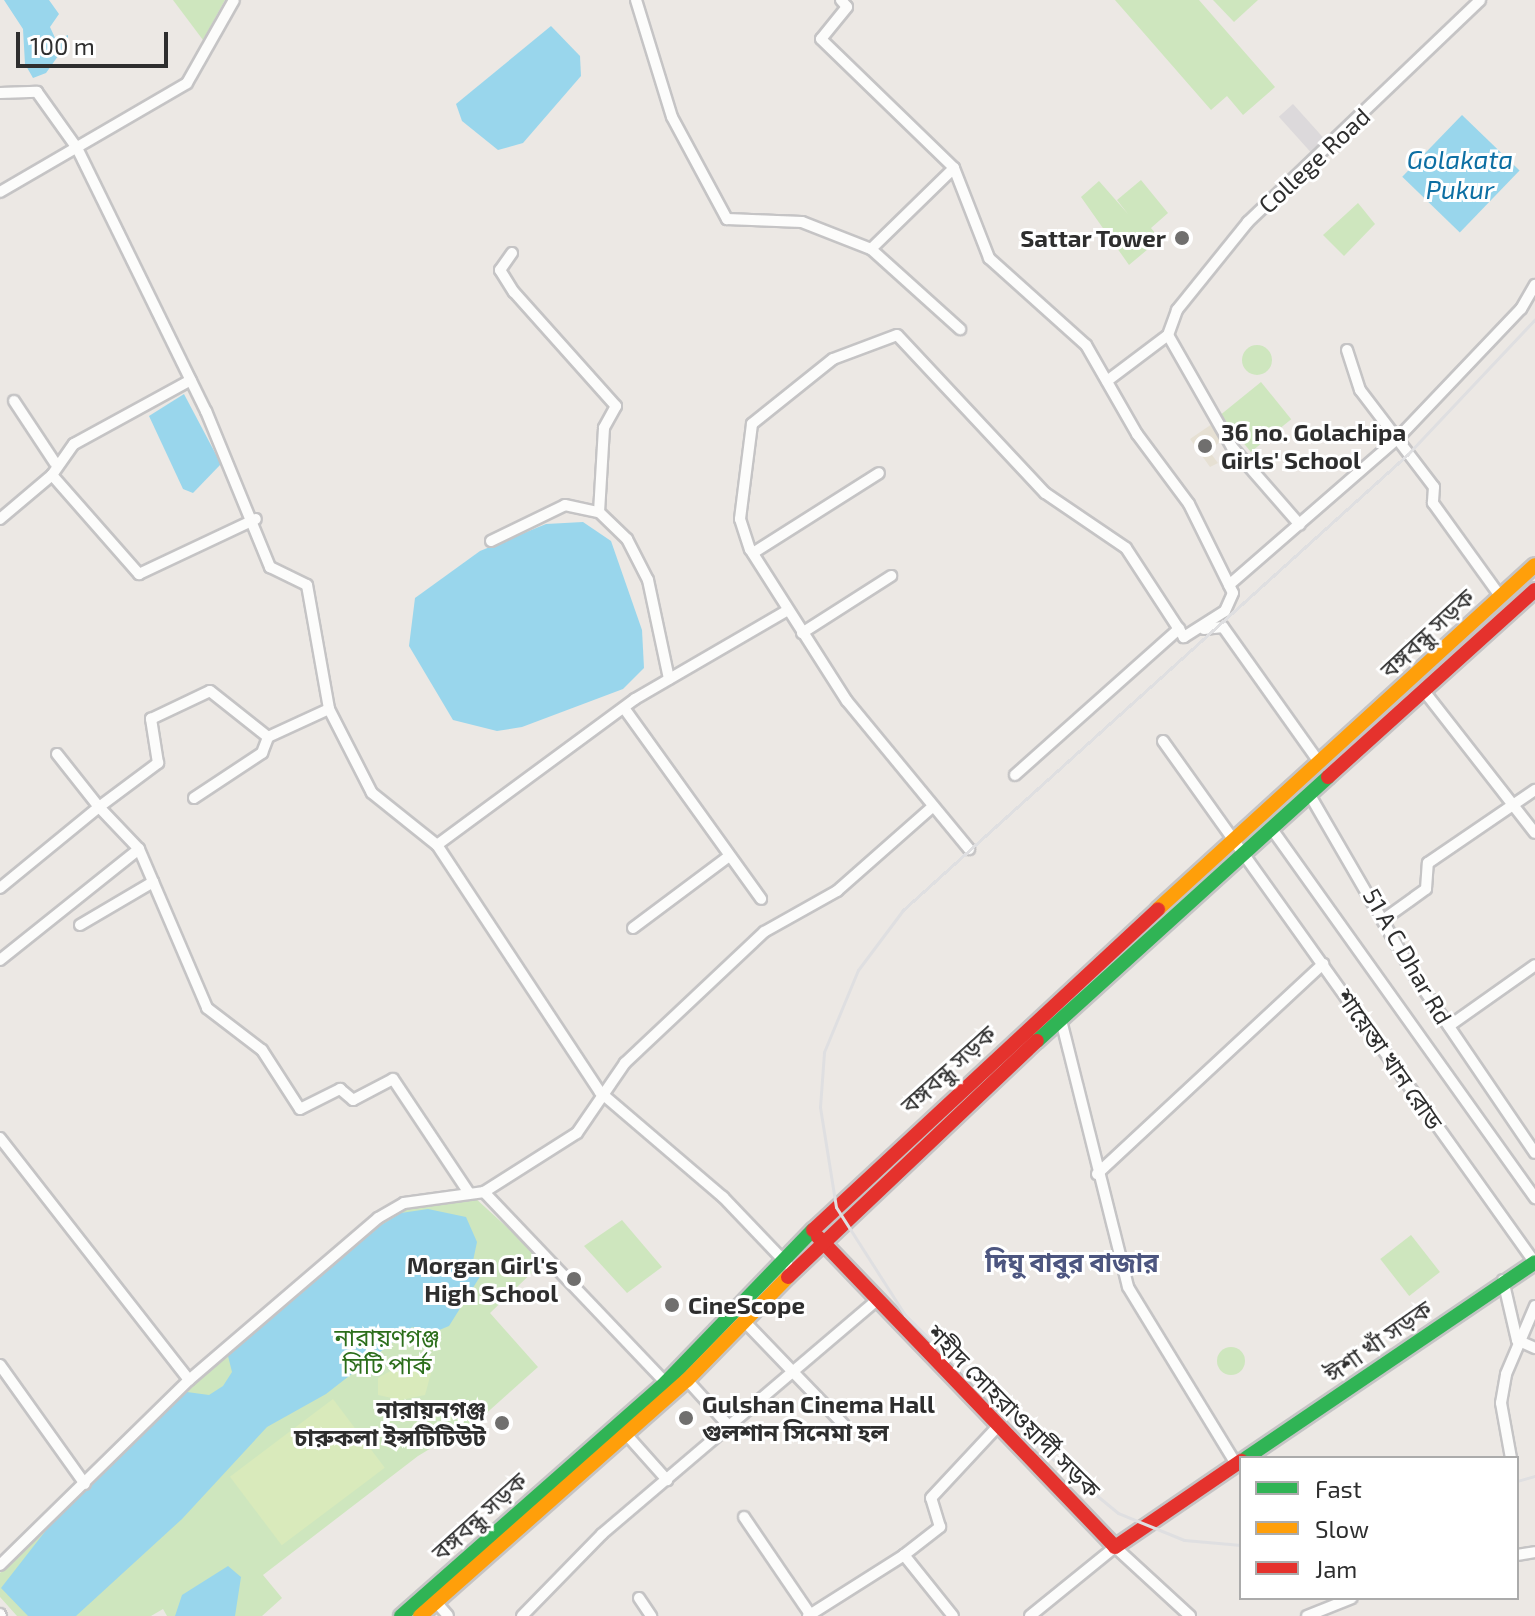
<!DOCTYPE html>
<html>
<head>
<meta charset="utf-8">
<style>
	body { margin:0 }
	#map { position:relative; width:1535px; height:1616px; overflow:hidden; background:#ece8e4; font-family:"Exo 2","Noto Sans Bengali",sans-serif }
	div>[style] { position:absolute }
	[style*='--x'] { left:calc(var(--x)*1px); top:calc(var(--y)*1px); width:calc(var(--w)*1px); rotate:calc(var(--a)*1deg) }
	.industrial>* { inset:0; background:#dcd9db; transform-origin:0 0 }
	.education>* { inset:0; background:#e6e0d3 }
	.green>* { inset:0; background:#cee6be; transform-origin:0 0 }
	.round { border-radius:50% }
	.pitch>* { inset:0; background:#d9eabb; transform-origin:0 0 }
	.water>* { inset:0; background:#99d6ec; transform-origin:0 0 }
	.roads { filter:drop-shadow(2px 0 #c5c4c5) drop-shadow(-2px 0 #c5c4c5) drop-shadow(0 2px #c5c4c5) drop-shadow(0 -2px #c5c4c5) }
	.street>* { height:10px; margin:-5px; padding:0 5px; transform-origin:5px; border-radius:5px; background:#fcfcfb }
	.fast>* { height:14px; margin:-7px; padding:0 7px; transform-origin:7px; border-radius:7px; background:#30b455 }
	.slow>* { height:14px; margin:-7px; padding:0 7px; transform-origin:7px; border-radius:7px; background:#ff9f0a }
	.jam>* { height:14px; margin:-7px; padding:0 7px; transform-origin:7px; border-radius:7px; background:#e5322d }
	.rail>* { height:3px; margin:-1.5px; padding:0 1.5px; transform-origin:1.5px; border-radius:1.5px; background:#dfdfe1 }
	.dots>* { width:22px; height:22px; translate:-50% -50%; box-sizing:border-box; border:4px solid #fff; border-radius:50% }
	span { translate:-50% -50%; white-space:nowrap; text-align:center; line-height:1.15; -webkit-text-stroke:6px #fff; paint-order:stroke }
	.street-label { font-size:24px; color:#2e2e2e }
	.poi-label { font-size:24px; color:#2e2e2e; font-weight:700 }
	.right { translate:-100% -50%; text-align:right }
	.left { translate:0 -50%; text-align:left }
	.park-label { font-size:24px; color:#2c6e1b }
	.water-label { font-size:26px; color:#0d6fa3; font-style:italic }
	.neighbourhood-label { font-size:26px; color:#4d5680; font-weight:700 }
	.legend { position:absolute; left:1239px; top:1456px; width:280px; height:144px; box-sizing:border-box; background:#fff; border:2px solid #ababab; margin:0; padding:10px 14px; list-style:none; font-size:24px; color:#2e2e2e }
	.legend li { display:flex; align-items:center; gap:16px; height:40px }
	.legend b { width:40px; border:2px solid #ababab }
	.scale { position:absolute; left:16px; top:32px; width:152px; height:36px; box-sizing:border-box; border:4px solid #2e2e2e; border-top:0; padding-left:10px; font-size:24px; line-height:28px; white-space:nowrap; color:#2e2e2e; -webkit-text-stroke:6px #fff; paint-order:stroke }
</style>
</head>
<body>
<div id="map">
	<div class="industrial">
		<div style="left:1293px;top:104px;width:48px;height:19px;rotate:48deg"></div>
	</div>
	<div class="education">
		<div style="clip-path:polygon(1212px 424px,1222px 440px,1209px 451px,1218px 463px,1210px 467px,1190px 439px)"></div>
	</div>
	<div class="green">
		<div style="clip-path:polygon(173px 0,225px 0,203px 40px)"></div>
		<div style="clip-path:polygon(1115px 0,1199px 0,1275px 87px,1243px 115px,1227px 96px,1211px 110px)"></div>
		<div style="clip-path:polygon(1213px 0,1258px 0,1234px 22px)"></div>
		<div style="clip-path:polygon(1141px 180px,1168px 213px,1151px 228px,1160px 239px,1129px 265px,1081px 197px,1099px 181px,1128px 214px,1117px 200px)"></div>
		<div style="clip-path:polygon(1358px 203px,1375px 224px,1344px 256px,1323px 235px)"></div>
		<div class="round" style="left:1242px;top:345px;width:30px;height:30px"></div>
		<div style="left:1261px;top:382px;width:48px;height:52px;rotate:51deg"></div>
		<div style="clip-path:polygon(474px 1197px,544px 1261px,490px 1313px,538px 1367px,481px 1418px,418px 1456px,263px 1575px,282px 1598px,262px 1616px,167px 1616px,163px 1609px,151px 1616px,17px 1616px,0 1597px,0 1573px,19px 1549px,172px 1399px,358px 1237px,401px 1209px)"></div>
		<div style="clip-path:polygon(622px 1220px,662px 1267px,627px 1293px,584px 1246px)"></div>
		<div style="left:1411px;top:1235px;width:47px;height:39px;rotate:52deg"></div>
		<div class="round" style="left:1217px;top:1347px;width:28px;height:28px"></div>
	</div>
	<div class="pitch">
		<div style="clip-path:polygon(422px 1353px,433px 1366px,425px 1395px,401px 1400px,378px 1395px,378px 1378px)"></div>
		<div style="left:333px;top:1399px;width:86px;height:129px;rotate:53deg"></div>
	</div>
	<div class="water">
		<div style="clip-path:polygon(4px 0,49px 0,59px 14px,50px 27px,56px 40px,68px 35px,68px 42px,46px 73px,33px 78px,25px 64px,23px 29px)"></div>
		<div style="clip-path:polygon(551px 26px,580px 56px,581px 76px,523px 143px,498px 150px,462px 121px,456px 104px)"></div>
		<div style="left:1462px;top:115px;width:80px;height:86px;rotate:44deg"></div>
		<div style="clip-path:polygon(184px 394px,221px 464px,193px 493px,183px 489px,149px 416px)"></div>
		<div style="clip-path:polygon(583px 522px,611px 541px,642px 630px,644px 668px,623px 689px,522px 727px,497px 731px,453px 720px,409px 646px,415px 598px,480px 551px,546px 524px)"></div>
		<div style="clip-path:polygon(428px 1209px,466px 1217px,477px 1242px,473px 1261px,481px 1275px,449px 1326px,432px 1333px,412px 1327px,326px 1394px,267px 1427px,182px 1519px,76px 1616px,28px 1616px,1px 1588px,54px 1520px,187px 1392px,209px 1395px,223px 1386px,232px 1372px,228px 1356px,299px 1291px,368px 1233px,401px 1213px)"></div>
		<div style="clip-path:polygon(228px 1566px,241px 1577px,235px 1616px,175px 1616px,182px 1595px)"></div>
	</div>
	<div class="roads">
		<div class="street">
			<div style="--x:636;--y:0;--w:122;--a:72.9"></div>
			<div style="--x:672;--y:117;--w:116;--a:61.7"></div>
			<div style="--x:727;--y:219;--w:75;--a:2.3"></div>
			<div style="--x:802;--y:222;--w:74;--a:21.4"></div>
			<div style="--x:841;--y:0;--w:9;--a:49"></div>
			<div style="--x:847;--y:7;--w:41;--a:129.1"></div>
			<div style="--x:821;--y:39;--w:185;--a:44.1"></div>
			<div style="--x:954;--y:168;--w:97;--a:68.7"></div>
			<div style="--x:989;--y:258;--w:130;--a:41.9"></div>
			<div style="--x:1086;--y:345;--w:103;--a:60.2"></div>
			<div style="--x:1137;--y:434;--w:87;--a:53.4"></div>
			<div style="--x:1189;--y:504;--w:99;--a:63.7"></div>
			<div style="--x:1233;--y:593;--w:20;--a:114"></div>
			<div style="--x:1225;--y:611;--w:49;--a:147.6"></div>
			<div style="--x:1184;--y:637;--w:106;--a:-123.1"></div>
			<div style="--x:1126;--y:548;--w:98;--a:-145.8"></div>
			<div style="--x:1045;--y:493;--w:216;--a:-133.1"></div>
			<div style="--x:897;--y:335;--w:68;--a:159.4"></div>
			<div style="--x:833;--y:359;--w:104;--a:141.3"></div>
			<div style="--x:752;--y:424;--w:96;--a:97.2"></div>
			<div style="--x:740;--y:519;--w:32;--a:72"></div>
			<div style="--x:750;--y:549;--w:180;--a:57.5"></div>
			<div style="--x:847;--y:701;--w:192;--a:50.5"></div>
			<div style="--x:0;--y:93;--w:37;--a:-2"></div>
			<div style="--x:37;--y:92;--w:69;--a:54.5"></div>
			<div style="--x:77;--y:148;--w:293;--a:63.9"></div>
			<div style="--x:206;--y:411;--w:169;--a:67.7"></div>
			<div style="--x:270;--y:567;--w:41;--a:25.9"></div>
			<div style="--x:307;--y:585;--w:126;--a:79.9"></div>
			<div style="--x:329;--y:709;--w:94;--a:62.9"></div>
			<div style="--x:372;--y:793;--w:83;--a:38.7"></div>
			<div style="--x:437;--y:845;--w:296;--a:56.6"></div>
			<div style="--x:600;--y:1092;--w:162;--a:40.5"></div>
			<div style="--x:723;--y:1197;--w:93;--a:46.3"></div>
			<div style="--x:954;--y:168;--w:116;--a:135.7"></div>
			<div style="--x:871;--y:249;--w:120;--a:42"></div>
			<div style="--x:0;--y:192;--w:216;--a:-30.2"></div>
			<div style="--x:187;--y:83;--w:95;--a:-60.5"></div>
			<div style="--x:512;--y:253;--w:21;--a:125"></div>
			<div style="--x:500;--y:270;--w:26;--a:58"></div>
			<div style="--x:514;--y:292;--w:153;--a:48.2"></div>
			<div style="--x:616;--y:406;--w:25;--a:119"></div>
			<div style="--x:604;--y:428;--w:84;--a:93.4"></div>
			<div style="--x:1168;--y:335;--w:129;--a:60.3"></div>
			<div style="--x:1232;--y:447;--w:103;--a:48.9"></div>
			<div style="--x:1347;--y:350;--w:42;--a:72"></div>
			<div style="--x:1360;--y:390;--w:122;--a:52.7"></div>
			<div style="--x:1434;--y:487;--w:16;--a:94"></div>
			<div style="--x:1433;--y:503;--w:115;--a:54.2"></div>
			<div style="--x:1107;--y:381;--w:76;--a:-37"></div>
			<div style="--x:1168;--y:335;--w:27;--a:-70"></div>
			<div style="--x:1177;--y:310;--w:113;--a:-51.1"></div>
			<div style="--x:1248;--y:222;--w:321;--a:-43.7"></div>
			<div style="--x:14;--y:401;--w:74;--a:56.5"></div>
			<div style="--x:52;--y:475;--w:132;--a:48.7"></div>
			<div style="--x:139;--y:574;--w:129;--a:-25.2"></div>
			<div style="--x:0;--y:519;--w:68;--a:-40.2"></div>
			<div style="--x:52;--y:475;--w:38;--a:-55"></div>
			<div style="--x:74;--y:444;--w:133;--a:-28.7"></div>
			<div style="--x:491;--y:541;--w:82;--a:-25.9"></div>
			<div style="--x:565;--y:505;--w:35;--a:12"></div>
			<div style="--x:599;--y:512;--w:39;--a:44"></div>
			<div style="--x:627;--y:539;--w:46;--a:62.9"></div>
			<div style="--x:648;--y:580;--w:101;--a:78"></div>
			<div style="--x:753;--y:553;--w:149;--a:-32.4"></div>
			<div style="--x:1229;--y:585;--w:223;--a:-41"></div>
			<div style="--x:1397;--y:439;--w:180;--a:-46.4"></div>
			<div style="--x:1521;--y:309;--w:28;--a:-60"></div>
			<div style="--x:1204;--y:629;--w:19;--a:-6"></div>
			<div style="--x:1223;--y:627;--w:166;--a:54.6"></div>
			<div style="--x:802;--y:633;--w:106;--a:-32.6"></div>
			<div style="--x:1424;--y:691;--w:180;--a:52"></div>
			<div style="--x:624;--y:708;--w:235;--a:54.3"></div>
			<div style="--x:1163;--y:741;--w:641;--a:54.52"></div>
			<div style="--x:57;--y:754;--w:68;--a:51.6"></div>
			<div style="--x:99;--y:807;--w:74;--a:-36.7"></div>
			<div style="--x:158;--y:763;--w:45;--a:-99"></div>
			<div style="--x:151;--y:719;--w:65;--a:-25.4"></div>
			<div style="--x:210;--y:691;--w:74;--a:38.4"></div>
			<div style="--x:268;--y:737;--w:67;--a:-24.7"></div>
			<div style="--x:1015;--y:775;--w:220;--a:-41.7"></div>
			<div style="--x:1311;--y:797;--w:206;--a:59.9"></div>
			<div style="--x:1414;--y:975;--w:215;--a:55.8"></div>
			<div style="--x:194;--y:798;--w:82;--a:-33.5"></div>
			<div style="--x:262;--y:753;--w:17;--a:-69"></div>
			<div style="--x:1274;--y:832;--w:450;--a:54.5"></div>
			<div style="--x:437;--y:845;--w:246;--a:-36.4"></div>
			<div style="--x:635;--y:699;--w:177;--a:-30.2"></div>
			<div style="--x:139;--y:849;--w:173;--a:66.8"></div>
			<div style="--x:207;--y:1008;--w:69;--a:37.4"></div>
			<div style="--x:262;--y:1050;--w:70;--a:57.2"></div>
			<div style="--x:300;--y:1109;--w:45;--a:-26.6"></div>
			<div style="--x:340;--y:1089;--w:17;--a:40"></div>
			<div style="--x:353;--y:1100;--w:45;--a:-27.7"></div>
			<div style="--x:393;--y:1079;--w:137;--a:56.3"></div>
			<div style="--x:0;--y:888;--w:128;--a:-39.3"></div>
			<div style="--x:99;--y:807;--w:58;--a:46.4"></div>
			<div style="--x:139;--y:849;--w:178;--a:141.4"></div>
			<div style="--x:1387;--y:917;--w:48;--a:-35.7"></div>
			<div style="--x:1426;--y:889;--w:26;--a:-86"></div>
			<div style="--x:1428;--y:863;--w:130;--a:-34.3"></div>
			<div style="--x:80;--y:925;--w:85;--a:-30.5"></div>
			<div style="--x:633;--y:928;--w:119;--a:-36.8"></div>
			<div style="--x:1061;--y:1020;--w:275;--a:75.9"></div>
			<div style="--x:1128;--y:1287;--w:207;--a:58.6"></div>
			<div style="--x:1449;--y:1026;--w:105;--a:-35.3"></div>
			<div style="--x:0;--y:1138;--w:307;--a:52"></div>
			<div style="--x:1097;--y:1174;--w:309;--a:-42.9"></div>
			<div style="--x:484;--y:1192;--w:269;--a:46.4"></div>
			<div style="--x:1503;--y:1280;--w:62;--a:76.9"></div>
			<div style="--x:1517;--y:1340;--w:20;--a:24"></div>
			<div style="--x:744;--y:1321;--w:144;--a:46.1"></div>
			<div style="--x:0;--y:1365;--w:146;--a:54.5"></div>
			<div style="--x:687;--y:1380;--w:59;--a:47.7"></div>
			<div style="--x:626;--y:1434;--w:62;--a:48.3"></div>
			<div style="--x:1511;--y:1458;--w:56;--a:-100.3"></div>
			<div style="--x:1501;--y:1403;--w:29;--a:-80"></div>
			<div style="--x:1506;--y:1374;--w:74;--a:-66.9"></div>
			<div style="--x:744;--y:1517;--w:117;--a:55.8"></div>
			<div style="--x:904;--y:1555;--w:46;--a:-37.9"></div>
			<div style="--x:940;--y:1527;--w:30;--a:-107"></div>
			<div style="--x:931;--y:1498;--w:101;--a:-47"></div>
			<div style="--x:1517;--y:1555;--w:18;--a:-9"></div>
			<div style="--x:0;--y:1565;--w:264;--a:-44.4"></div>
			<div style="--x:189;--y:1380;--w:249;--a:-40.6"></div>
			<div style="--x:378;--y:1218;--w:30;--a:-30"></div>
			<div style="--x:404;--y:1203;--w:81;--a:-7.8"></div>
			<div style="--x:484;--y:1192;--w:110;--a:-32.4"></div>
			<div style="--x:577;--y:1133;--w:85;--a:-55.6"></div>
			<div style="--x:625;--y:1063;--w:191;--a:-43.3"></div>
			<div style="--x:764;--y:932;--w:84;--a:-29.3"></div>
			<div style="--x:837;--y:891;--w:124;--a:-41.4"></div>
			<div style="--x:639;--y:1598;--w:22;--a:56"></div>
			<div style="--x:436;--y:1602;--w:18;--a:49"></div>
			<div style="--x:0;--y:1614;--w:2;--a:63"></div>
			<div style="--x:522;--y:1616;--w:115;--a:-45.7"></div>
			<div style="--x:602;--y:1534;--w:360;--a:-40.4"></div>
			<div style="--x:808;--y:1616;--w:114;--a:-32.4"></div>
			<div style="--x:904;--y:1555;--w:78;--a:51.2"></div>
			<div style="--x:1030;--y:1616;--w:109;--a:-39.1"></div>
			<div style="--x:1115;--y:1547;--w:102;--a:42.6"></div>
			<div style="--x:1307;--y:1616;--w:48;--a:-21.8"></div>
		</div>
		<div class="fast">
			<div style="--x:1037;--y:1041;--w:393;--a:-42.2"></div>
			<div style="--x:1246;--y:1458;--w:349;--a:-34.1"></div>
			<div style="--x:401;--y:1616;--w:354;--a:-41.4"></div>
			<div style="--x:666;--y:1382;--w:211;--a:-46"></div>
		</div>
		<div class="slow">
			<div style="--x:1158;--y:909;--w:510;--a:-42.38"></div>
			<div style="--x:420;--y:1616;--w:356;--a:-41.5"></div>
			<div style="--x:687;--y:1380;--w:144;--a:-45.6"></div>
		</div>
		<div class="jam">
			<div style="--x:1328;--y:777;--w:279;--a:-42.1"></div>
			<div style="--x:813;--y:1230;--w:471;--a:-42.9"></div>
			<div style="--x:818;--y:1237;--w:429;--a:46.2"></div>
			<div style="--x:1115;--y:1547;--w:153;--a:-34.3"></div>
			<div style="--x:788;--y:1277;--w:343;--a:-43.5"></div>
		</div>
	</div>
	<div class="rail">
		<div style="--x:1517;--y:1481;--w:19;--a:-16"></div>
		<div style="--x:1241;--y:1545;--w:57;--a:-175"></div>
		<div style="--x:1184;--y:1540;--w:71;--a:-157.8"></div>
		<div style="--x:1118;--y:1513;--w:96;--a:-140.5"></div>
		<div style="--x:1044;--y:1452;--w:195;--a:-135.4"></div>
		<div style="--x:905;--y:1315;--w:128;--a:-122.6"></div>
		<div style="--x:836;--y:1207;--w:101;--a:-99.1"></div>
		<div style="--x:820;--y:1107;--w:55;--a:-85.8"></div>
		<div style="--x:824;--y:1052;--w:89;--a:-67.5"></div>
		<div style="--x:858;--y:970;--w:75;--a:-53.1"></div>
		<div style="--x:903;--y:910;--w:680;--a:-42.08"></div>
		<div style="--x:1408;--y:454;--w:185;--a:-46.7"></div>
	</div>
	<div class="dots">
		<div style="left:1182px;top:238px;background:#706f6e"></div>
		<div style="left:1205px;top:446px;background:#706f6e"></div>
		<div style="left:574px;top:1279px;background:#706f6e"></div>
		<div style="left:672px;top:1305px;background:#706f6e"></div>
		<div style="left:686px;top:1418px;background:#706f6e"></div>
		<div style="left:502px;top:1423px;background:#706f6e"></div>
	</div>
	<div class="street-label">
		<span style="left:1314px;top:160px;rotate:-43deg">College Road</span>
		<span style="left:1427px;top:633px;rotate:-43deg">বঙ্গবন্ধু সড়ক</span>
		<span style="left:1408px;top:956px;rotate:60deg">51 A C Dhar Rd</span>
		<span style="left:1390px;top:1059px;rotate:55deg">শায়েস্তা খান রোড</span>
		<span style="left:948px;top:1069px;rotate:-42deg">বঙ্গবন্ধু সড়ক</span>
		<span style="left:1378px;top:1341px;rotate:-35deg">ঈশা খাঁ সড়ক</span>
		<span style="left:1014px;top:1411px;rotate:45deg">শহীদ সোহরাওয়ার্দী সড়ক</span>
		<span style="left:479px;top:1516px;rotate:-42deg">বঙ্গবন্ধু সড়ক</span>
	</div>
	<div class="poi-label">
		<span class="right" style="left:1166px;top:238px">Sattar Tower</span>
		<span class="left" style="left:1221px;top:446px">36 no. Golachipa<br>Girls' School</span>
		<span class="right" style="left:558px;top:1279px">Morgan Girl's<br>High School</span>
		<span class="left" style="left:688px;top:1305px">CineScope</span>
		<span class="left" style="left:702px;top:1418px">Gulshan Cinema Hall<br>গুলশান সিনেমা হল</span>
		<span class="right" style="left:486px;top:1423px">নারায়নগঞ্জ<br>চারুকলা ইন্সটিটিউট</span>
	</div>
	<div class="park-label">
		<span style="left:387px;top:1351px">নারায়ণগঞ্জ<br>সিটি পার্ক</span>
	</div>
	<div class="water-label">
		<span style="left:1460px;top:174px">Golakata<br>Pukur</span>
	</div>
	<div class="neighbourhood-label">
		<span style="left:1072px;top:1262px">দিঘু বাবুর বাজার</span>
	</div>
	<ul class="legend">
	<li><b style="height:10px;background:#30b455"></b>Fast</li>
	<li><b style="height:10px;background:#ff9f0a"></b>Slow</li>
	<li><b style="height:10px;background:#e5322d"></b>Jam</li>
	</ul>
	<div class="scale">100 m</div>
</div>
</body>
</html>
